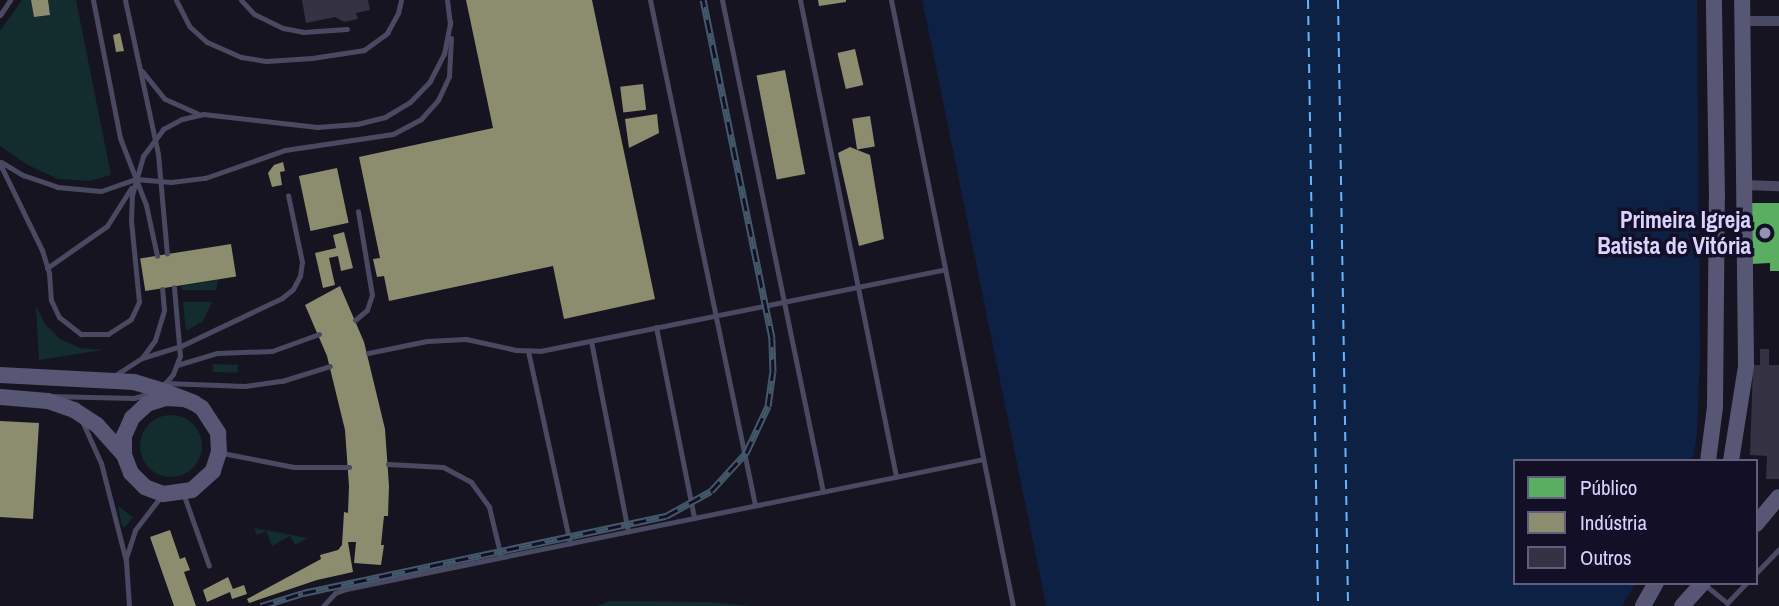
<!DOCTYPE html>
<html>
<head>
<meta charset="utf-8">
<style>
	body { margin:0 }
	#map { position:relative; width:1779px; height:606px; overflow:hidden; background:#161421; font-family:"Archivo Narrow",sans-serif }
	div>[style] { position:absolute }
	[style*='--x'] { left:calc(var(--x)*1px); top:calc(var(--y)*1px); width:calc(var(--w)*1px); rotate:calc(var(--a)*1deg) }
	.green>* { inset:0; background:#132c2d; transform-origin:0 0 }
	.round { border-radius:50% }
	.water>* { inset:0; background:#0d2144 }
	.pier>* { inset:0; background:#161421 }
	.public>* { inset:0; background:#5aae61 }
	.industry>* { inset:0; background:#8c8c6e; transform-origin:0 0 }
	.ferry>* { height:2px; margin-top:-1px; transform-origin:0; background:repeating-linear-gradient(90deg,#62b6ff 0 9px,transparent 0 16px) }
	.building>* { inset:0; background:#343243 }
	.lane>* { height:5px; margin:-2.5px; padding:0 2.5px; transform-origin:2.5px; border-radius:2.5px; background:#4a4962 }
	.street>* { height:10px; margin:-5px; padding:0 5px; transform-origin:5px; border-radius:5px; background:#4a4962 }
	.secondary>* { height:16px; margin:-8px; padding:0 8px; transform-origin:8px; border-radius:8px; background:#575674 }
	.rail>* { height:7px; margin-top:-3.5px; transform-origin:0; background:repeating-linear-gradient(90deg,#130f26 0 13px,#43596b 0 26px); box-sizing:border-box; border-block:2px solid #43596b }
	.dots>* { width:19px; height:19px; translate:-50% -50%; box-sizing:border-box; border:4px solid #130f26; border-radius:50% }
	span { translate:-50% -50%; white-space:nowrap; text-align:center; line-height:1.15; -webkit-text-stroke:7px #130f26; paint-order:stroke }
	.poi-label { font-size:23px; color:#d9d4ff; font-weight:700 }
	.right { translate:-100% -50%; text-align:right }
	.legend { position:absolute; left:1513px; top:459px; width:245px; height:126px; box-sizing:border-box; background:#130f26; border:2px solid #625e7d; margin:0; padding:9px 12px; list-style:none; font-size:21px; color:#d9d4ff }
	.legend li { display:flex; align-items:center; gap:14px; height:35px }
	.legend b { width:35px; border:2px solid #625e7d }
</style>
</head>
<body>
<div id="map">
	<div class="green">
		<div style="clip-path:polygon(22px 0,31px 0,34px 17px,49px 15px,48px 0,76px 0,111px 175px,89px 181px,58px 179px,28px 165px,0 146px,0 31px)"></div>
		<div style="clip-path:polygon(218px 280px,216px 290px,182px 290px,181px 286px)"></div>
		<div style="clip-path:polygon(183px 302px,212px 302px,203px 321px,186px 331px)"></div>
		<div style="clip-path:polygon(36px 306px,45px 324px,60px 339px,80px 348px,103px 350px,39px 360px)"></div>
		<div style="left:213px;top:364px;width:25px;height:8px;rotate:2deg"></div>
		<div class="round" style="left:140px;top:415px;width:62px;height:62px"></div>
		<div style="clip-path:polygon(118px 506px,133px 517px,125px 527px,122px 526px)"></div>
		<div style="clip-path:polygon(254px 528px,308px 538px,295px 545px,290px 536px,272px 546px,266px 531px,257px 535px)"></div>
		<div style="clip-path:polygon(610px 601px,708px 602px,750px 606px,597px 606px)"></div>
	</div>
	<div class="water">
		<div style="clip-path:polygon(922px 0,1697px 0,1700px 356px,1697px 434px,1692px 461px,1515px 461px,1515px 583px,1636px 583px,1622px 606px,1046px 606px)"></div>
	</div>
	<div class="pier">
		<div style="clip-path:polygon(919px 0,922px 0,1046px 606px,1042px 606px)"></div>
	</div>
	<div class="public">
		<div style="clip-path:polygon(1751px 203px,1779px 203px,1779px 271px,1770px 271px,1770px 263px,1751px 264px)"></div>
	</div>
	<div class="industry">
		<div style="clip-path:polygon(31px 0,48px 0,50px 15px,34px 17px)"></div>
		<div style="clip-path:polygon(466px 0,592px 0,655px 299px,564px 319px,553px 266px,389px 301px,384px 276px,377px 277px,373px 259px,380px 258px,359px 157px,493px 128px)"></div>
		<div style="clip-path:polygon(818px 0,846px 0,846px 2px,819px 6px)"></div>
		<div style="clip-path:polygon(120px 33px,124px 51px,116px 52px,113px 35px)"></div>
		<div style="left:855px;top:49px;width:37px;height:18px;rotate:77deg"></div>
		<div style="left:785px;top:70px;width:106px;height:29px;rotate:79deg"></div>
		<div style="left:643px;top:84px;width:26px;height:23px;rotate:83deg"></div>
		<div style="clip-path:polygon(657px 114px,659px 133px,629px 148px,625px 119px)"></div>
		<div style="left:870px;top:116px;width:31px;height:18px;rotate:81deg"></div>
		<div style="clip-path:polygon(850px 147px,870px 155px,884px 239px,859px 246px,838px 153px)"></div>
		<div style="clip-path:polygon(283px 162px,285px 171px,280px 172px,282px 185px,272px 187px,268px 173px,274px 165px)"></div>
		<div style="left:337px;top:168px;width:56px;height:39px;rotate:78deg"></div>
		<div style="clip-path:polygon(344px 232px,353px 268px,341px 271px,338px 256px,329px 258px,335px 285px,323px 288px,315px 253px,336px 248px,333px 235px)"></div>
		<div style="left:231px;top:244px;width:33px;height:92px;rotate:81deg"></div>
		<div style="clip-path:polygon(340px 286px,364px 342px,385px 429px,389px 486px,388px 516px,384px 516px,381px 545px,384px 545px,381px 565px,354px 563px,356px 542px,348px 542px,353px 572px,317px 580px,249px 603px,247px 599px,321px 559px,320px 555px,338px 550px,342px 545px,344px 512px,348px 513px,349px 486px,345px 430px,327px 356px,305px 305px)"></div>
		<div style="clip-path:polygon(0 421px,39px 423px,33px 519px,0 517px)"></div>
		<div style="clip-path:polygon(170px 530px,180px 559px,185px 557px,190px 570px,184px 572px,196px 606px,174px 606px,150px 537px)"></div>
		<div style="clip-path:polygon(228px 577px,233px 589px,244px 585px,247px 594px,232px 599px,230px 592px,207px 602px,203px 590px)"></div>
	</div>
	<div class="ferry">
		<div style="--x:1308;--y:0;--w:606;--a:89.05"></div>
		<div style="--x:1338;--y:0;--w:606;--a:89.05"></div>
	</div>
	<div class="building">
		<div style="clip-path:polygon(302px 0,368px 0,370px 10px,356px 13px,358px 19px,344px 22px,335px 17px,306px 23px)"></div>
		<div style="clip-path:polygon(1760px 349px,1769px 349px,1769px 365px,1779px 365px,1779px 479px,1766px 479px,1767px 456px,1750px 455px,1753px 365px,1760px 365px)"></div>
	</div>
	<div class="lane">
		<div style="--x:93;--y:0;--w:141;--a:78.9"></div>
		<div style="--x:120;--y:138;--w:72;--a:68.8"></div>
		<div style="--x:146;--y:205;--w:52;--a:77.8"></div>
		<div style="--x:125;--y:0;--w:157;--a:77.9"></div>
		<div style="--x:158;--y:154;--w:100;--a:84.9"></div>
		<div style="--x:176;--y:0;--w:29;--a:63"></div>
		<div style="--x:189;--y:26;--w:24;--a:42"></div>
		<div style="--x:207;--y:42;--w:37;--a:24"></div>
		<div style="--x:241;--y:57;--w:25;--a:9"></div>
		<div style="--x:266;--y:61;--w:46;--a:-3.7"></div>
		<div style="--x:312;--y:58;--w:53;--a:-8.7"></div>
		<div style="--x:364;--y:50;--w:29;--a:-36"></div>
		<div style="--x:387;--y:33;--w:23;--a:-61"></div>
		<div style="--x:398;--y:13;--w:13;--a:-77"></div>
		<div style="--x:241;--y:0;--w:19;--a:47"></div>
		<div style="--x:254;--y:14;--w:32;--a:26"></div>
		<div style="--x:283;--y:28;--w:20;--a:11"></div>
		<div style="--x:303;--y:32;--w:44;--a:-3.9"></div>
		<div style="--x:447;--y:0;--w:25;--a:83"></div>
		<div style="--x:650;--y:0;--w:516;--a:78.25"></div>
		<div style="--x:722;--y:0;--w:502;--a:78.4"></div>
		<div style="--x:800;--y:0;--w:486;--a:78.6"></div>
		<div style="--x:891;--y:0;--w:618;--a:78.62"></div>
		<div style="--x:0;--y:15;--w:18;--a:-56"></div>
		<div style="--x:142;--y:71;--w:36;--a:51"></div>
		<div style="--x:165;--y:99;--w:35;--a:24"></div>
		<div style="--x:1;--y:162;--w:26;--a:31"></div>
		<div style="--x:23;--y:175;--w:36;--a:19"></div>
		<div style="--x:57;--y:187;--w:44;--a:5.2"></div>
		<div style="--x:101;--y:191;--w:37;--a:-19"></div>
		<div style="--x:136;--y:179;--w:35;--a:5"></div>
		<div style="--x:171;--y:182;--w:34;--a:-7"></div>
		<div style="--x:205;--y:178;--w:85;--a:-19.3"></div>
		<div style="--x:285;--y:150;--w:109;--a:-8.4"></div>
		<div style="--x:393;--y:134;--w:32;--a:-28"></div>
		<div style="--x:421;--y:119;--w:25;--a:-48"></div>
		<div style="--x:438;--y:100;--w:26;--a:-65"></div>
		<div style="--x:449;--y:76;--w:38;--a:-87"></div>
		<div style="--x:0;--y:164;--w:96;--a:64"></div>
		<div style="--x:42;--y:250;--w:24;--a:73"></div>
		<div style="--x:49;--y:273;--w:27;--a:86"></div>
		<div style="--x:51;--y:300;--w:19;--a:65"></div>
		<div style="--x:59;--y:317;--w:28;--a:38"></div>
		<div style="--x:81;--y:334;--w:27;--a:0"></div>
		<div style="--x:108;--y:334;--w:27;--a:-33"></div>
		<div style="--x:131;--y:319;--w:19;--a:-65"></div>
		<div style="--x:139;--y:302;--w:81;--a:-95.6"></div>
		<div style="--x:131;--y:221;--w:26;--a:-88"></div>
		<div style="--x:132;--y:195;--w:41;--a:-74.2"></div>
		<div style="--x:143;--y:156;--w:34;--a:-53"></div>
		<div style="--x:163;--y:129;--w:21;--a:-28"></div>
		<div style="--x:182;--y:119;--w:22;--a:-13"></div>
		<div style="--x:203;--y:114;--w:115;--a:6.5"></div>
		<div style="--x:317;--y:127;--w:40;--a:-4.3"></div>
		<div style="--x:357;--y:124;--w:29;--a:-14"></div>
		<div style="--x:385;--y:117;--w:29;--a:-31"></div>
		<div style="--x:410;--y:102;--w:29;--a:-46"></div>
		<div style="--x:430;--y:81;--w:30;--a:-63"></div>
		<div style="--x:444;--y:54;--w:33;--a:-79"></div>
		<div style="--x:47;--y:268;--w:73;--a:-35"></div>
		<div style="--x:107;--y:226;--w:45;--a:-57.7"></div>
		<div style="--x:355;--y:320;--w:16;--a:-40"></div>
		<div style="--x:367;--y:310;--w:16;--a:-72"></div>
		<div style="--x:372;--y:295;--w:85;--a:-99.5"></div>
		<div style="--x:656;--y:327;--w:195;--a:78.7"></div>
		<div style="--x:591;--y:341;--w:194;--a:79"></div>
		<div style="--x:528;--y:351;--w:197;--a:77.7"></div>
		<div style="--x:368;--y:353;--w:60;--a:-11.5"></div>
		<div style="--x:427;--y:341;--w:39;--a:-3"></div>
		<div style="--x:466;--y:339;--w:51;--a:12.4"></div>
		<div style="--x:516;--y:350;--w:24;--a:2"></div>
		<div style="--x:540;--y:351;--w:413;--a:-11.4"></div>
		<div style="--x:142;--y:358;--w:41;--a:-17.1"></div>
		<div style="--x:181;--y:346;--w:112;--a:-25.4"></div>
		<div style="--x:282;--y:298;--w:14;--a:-39"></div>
		<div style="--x:293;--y:289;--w:15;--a:-62"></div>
		<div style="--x:300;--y:276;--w:14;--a:-82"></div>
		<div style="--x:302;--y:262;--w:68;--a:-101.8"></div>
		<div style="--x:177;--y:365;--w:42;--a:-16.7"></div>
		<div style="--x:217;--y:353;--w:55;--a:-2.1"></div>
		<div style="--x:272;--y:351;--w:50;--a:-19.9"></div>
		<div style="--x:114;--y:376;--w:33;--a:-33"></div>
		<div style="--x:142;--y:358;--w:22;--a:-54"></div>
		<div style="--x:155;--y:340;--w:31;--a:-73"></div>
		<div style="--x:164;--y:310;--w:21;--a:-95"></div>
		<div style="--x:165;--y:383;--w:80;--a:2.1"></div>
		<div style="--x:245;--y:386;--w:37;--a:-8"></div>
		<div style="--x:282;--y:381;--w:50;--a:-17.4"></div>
		<div style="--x:161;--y:388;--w:18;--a:-49"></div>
		<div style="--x:173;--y:374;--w:19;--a:-69"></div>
		<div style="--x:180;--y:356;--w:69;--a:-95"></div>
		<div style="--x:48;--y:396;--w:86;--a:1.3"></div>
		<div style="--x:134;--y:398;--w:19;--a:-16"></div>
		<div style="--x:82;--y:421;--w:46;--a:65.7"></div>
		<div style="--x:101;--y:463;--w:101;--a:75.7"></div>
		<div style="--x:126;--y:561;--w:45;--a:86.2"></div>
		<div style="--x:222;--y:453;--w:73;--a:11"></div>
		<div style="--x:294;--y:467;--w:55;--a:0"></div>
		<div style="--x:388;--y:464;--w:55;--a:3.1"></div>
		<div style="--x:443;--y:467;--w:32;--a:28"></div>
		<div style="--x:471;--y:482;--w:31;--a:54"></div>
		<div style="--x:489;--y:507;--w:51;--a:76.5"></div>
		<div style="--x:183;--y:493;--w:77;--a:70.4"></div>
		<div style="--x:126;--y:558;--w:29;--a:-72"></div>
		<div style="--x:135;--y:530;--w:44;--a:-52.4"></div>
		<div style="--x:1756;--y:573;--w:33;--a:-46"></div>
		<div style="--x:1705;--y:585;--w:28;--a:39"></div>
		<div style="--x:1727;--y:603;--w:28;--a:-46"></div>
		<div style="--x:323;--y:606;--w:18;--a:-47"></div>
		<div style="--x:335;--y:593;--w:12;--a:-20"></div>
		<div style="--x:346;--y:589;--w:650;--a:-11.53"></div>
	</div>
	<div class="street">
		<div style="--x:1743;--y:21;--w:36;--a:0"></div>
		<div style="--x:1744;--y:185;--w:35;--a:2"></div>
	</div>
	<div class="secondary">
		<div style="--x:0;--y:375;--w:134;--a:3"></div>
		<div style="--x:134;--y:382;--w:34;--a:17"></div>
		<div style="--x:166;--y:392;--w:30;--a:21"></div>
		<div style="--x:194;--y:403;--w:9;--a:32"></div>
		<div style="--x:202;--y:408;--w:30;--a:57"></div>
		<div style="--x:218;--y:433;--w:19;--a:87"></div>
		<div style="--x:219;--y:452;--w:20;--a:108"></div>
		<div style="--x:213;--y:471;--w:28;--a:138"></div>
		<div style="--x:192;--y:490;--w:29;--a:172"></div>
		<div style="--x:163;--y:494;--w:19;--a:-159"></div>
		<div style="--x:145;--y:487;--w:20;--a:-135"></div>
		<div style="--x:131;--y:473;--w:19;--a:-111"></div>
		<div style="--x:124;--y:455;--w:19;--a:-90"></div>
		<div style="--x:124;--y:436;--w:20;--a:-66"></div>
		<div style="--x:132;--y:418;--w:21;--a:-43"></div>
		<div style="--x:147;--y:404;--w:19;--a:-18"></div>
		<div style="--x:165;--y:398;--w:19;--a:3"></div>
		<div style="--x:0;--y:397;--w:48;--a:4.8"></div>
		<div style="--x:48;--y:401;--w:28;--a:19"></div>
		<div style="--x:74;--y:410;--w:27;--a:33"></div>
		<div style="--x:97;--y:425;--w:40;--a:48"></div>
		<div style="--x:1708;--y:461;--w:54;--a:-82.6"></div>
		<div style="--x:1715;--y:407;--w:209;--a:-89.5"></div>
		<div style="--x:1717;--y:198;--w:198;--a:-90.9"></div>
		<div style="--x:1731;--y:461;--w:96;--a:-81"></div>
		<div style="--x:1746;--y:366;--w:366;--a:-90.6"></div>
		<div style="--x:1756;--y:524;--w:35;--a:-50"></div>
		<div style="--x:1643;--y:606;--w:26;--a:-61"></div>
		<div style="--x:1682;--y:606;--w:31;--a:-48"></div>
	</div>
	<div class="rail">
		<div style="--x:261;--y:606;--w:44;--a:-17.2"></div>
		<div style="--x:303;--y:593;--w:371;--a:-12"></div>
		<div style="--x:666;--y:516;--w:51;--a:-29.1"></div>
		<div style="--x:711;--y:491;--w:52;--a:-47.4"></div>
		<div style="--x:746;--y:453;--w:52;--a:-64.9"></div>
		<div style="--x:768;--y:406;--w:34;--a:-82"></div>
		<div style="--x:773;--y:372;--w:34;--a:-92"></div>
		<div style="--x:772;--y:338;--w:345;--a:-101.5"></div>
	</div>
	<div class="dots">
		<div style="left:1765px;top:233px;background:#9591b1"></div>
	</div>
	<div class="poi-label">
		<span class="right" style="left:1751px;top:233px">Primeira Igreja<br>Batista de Vitória</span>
	</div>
	<ul class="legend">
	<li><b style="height:19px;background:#5aae61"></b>Público</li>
	<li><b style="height:19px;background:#8c8c6e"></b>Indústria</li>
	<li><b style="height:19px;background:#343243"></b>Outros</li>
	</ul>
</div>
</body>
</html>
